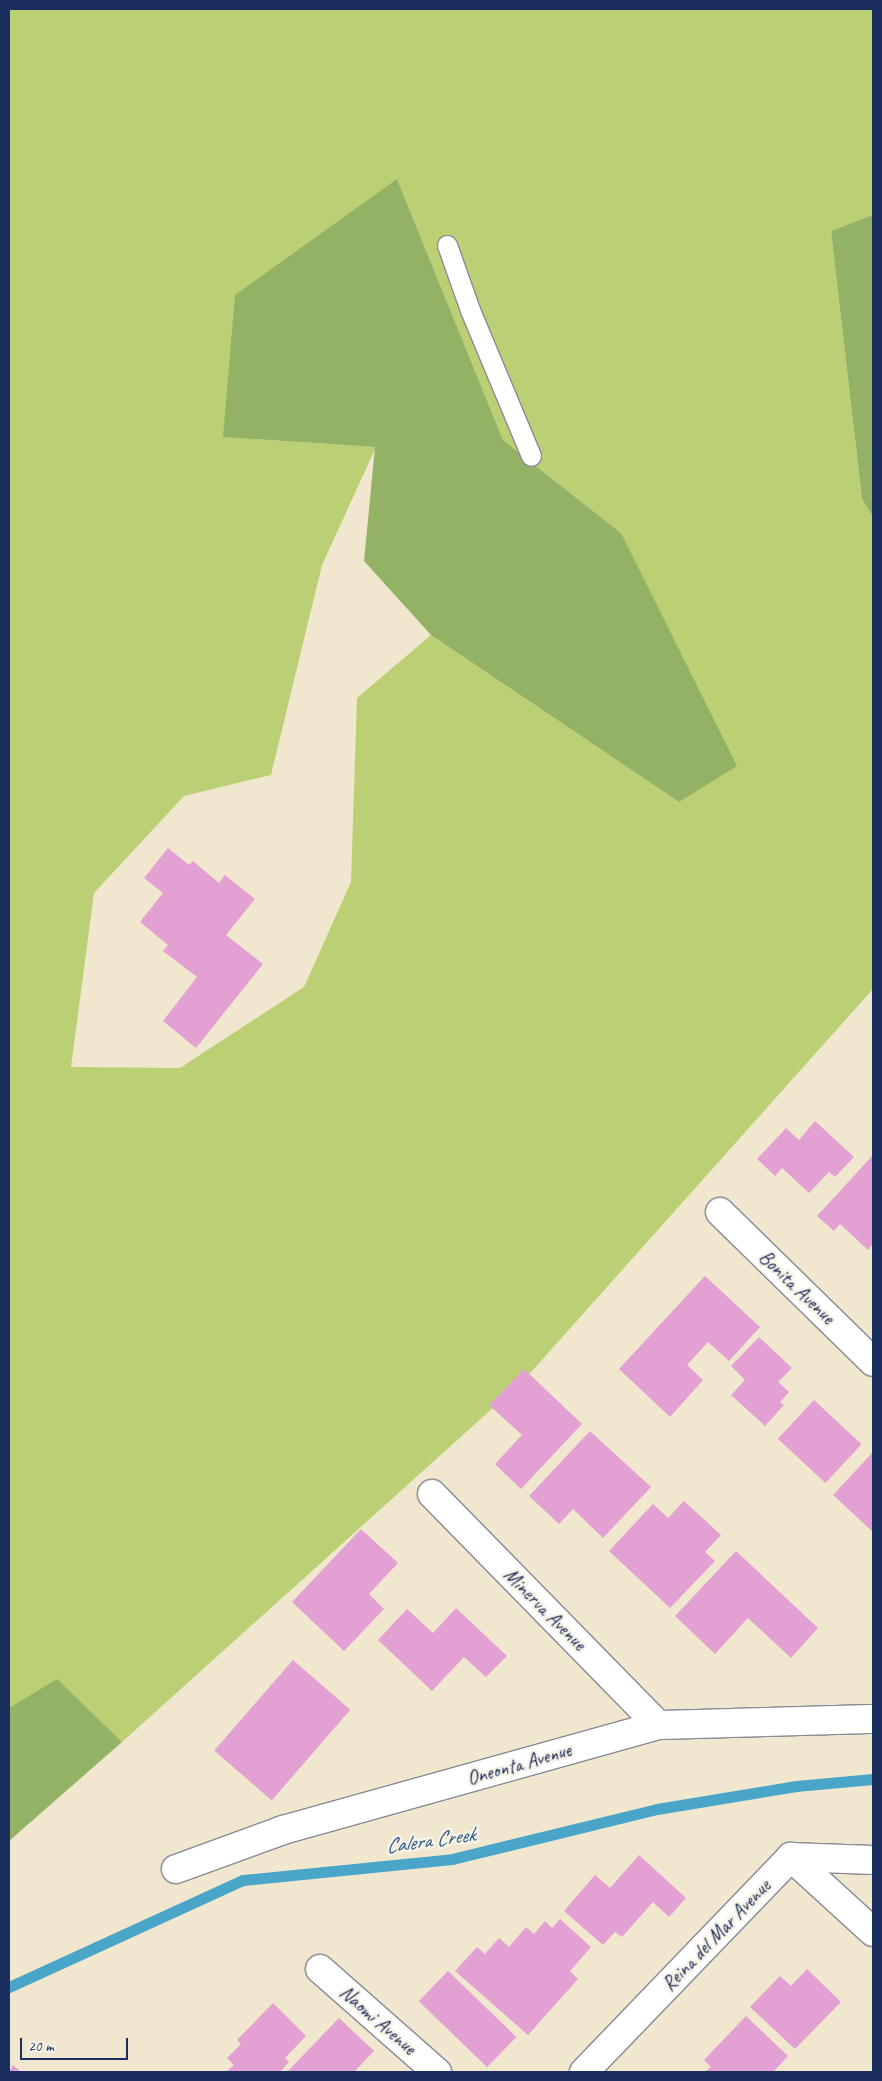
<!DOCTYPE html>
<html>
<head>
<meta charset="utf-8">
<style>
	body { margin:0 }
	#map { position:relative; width:882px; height:2081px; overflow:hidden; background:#f0e7ce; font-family:Caveat,sans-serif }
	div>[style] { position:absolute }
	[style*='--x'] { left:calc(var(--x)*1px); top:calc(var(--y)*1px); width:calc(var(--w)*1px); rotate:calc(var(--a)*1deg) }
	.green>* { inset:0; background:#bbd074 }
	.forest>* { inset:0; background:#94b266 }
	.stream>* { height:11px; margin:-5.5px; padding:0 5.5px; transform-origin:5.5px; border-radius:5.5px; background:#4aa6c9 }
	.building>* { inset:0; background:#e3a0d3; transform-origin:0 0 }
	.roads { filter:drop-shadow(1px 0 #868b96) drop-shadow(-1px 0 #868b96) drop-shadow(0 1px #868b96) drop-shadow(0 -1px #868b96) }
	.lane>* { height:19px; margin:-9.5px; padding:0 9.5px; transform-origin:9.5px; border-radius:9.5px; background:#fff }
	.street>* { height:28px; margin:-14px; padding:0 14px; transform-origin:14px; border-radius:14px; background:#fff }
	span { translate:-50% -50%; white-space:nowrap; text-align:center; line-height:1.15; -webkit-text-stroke:5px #f7f3e8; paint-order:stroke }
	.street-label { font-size:20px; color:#1b2f5e }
	.water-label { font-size:21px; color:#2b5983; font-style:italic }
	.frame { position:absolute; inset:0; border:10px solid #1b2f5e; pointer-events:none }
	.scale { position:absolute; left:20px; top:2038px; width:108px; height:22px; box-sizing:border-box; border:2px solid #1b2f5e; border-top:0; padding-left:6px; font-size:15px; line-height:18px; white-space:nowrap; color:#1b2f5e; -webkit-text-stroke:4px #f7f3e8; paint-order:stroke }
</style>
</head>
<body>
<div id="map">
	<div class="green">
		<div style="clip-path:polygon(evenodd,9px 9px,873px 9px,873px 215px,831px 231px,862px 499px,873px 517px,873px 989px,524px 1380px,122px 1742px,57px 1680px,9px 1708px,9px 9px,397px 179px,503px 440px,621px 533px,679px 802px,431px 635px,357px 698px,351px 882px,304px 987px,180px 1068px,71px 1067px,94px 893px,184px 796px,271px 775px,322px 565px,376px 447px,224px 437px,397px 179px)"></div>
	</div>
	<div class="forest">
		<div style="clip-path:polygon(397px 179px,503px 440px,621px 533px,737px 766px,679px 802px,431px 635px,364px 561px,375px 447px,223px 437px,235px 295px)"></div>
		<div style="clip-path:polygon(873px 215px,873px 517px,862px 499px,831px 231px)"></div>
		<div style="clip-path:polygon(57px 1679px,122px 1742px,9px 1841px,9px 1708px)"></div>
	</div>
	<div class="stream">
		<div style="--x:9;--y:1987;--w:257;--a:-24.6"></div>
		<div style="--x:243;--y:1880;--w:210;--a:-5.7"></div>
		<div style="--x:452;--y:1859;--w:211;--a:-13.7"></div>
		<div style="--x:657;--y:1809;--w:141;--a:-9.4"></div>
		<div style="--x:796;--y:1786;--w:77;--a:-5.2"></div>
	</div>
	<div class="building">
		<div style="clip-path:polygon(168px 848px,189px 865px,193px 861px,219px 883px,225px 875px,255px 899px,226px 935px,263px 964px,196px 1048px,163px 1021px,197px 977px,163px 951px,168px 945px,140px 922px,163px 893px,144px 878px)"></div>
		<div style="clip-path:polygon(815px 1121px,854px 1157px,835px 1177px,829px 1172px,809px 1193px,782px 1168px,775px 1176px,757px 1159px,786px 1128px,799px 1140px)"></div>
		<div style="clip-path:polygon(873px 1155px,873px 1244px,868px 1250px,840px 1224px,834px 1231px,817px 1216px)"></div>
		<div style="clip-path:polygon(705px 1276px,760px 1327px,729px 1361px,708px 1342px,687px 1365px,703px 1380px,670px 1417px,619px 1369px)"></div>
		<div style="clip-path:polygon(759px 1337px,792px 1368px,778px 1382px,789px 1392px,780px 1402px,784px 1405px,765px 1426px,731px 1395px,745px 1380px,731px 1366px)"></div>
		<div style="clip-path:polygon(524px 1369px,582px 1424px,521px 1489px,495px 1464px,522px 1435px,489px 1405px)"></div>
		<div style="left:814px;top:1400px;width:65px;height:53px;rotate:43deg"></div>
		<div style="clip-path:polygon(590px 1431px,651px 1487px,603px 1538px,573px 1509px,559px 1524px,529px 1496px)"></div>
		<div style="clip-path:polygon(873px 1452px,873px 1532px,833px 1495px)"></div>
		<div style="clip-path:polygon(684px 1501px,721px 1535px,705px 1552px,715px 1561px,670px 1608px,609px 1551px,653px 1504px,668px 1518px)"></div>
		<div style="clip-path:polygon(361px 1529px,398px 1563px,369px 1594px,384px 1609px,344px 1651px,292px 1602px)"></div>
		<div style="clip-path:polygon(736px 1551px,818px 1628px,791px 1658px,748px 1618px,715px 1654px,675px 1616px)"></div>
		<div style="clip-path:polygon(456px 1608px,507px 1656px,486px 1677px,464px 1657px,432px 1691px,378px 1640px,407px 1609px,433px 1633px)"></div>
		<div style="left:293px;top:1660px;width:76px;height:120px;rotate:41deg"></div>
		<div style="clip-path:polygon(639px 1855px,686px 1898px,669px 1917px,653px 1902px,622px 1937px,615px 1932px,603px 1945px,564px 1911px,595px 1875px,610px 1888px)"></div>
		<div style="clip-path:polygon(560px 1919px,591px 1947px,570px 1971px,578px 1979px,528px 2035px,455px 1971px,477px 1947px,485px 1954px,499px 1938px,509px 1947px,526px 1927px,534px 1934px,545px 1921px,552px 1928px)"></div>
		<div style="clip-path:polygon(807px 1969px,841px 2002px,795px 2049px,750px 2007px,780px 1976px,791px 1986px)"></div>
		<div style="left:448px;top:1971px;width:95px;height:42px;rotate:44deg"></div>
		<div style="clip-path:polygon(273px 2003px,306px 2036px,285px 2058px,289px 2062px,280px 2072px,226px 2072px,234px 2065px,227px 2058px,241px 2044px,237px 2040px)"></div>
		<div style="clip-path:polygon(746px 2016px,788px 2056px,773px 2072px,705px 2072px,711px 2067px,704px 2060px)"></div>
		<div style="clip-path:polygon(339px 2018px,374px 2051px,354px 2072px,287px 2072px)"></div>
		<div style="clip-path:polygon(13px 2065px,21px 2072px,9px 2072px)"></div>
	</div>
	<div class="roads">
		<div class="lane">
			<div style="--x:447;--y:245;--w:69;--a:70.5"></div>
			<div style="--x:470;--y:310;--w:158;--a:67.3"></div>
		</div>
		<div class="street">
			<div style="--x:720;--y:1212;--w:214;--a:44.4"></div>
			<div style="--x:432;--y:1494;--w:323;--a:45.6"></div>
			<div style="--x:791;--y:1857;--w:111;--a:42.4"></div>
			<div style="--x:176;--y:1869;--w:114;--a:-20"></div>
			<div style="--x:283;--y:1830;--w:389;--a:-15.6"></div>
			<div style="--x:658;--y:1725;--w:215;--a:-1.6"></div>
			<div style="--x:320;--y:1969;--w:156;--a:41.4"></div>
			<div style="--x:584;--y:2072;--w:298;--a:-46.1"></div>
			<div style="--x:791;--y:1857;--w:82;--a:2.1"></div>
		</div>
	</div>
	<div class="street-label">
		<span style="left:797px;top:1287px;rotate:44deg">Bonita Avenue</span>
		<span style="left:545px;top:1609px;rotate:45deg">Minerva Avenue</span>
		<span style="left:519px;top:1764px;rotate:-16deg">Oneonta Avenue</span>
		<span style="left:716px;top:1935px;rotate:-46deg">Reina del Mar Avenue</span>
		<span style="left:378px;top:2020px;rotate:41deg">Naomi Avenue</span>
	</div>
	<div class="water-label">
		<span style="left:430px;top:1840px;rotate:-8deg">Calera Creek</span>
	</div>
	<div class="frame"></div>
	<div class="scale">20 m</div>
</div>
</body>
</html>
